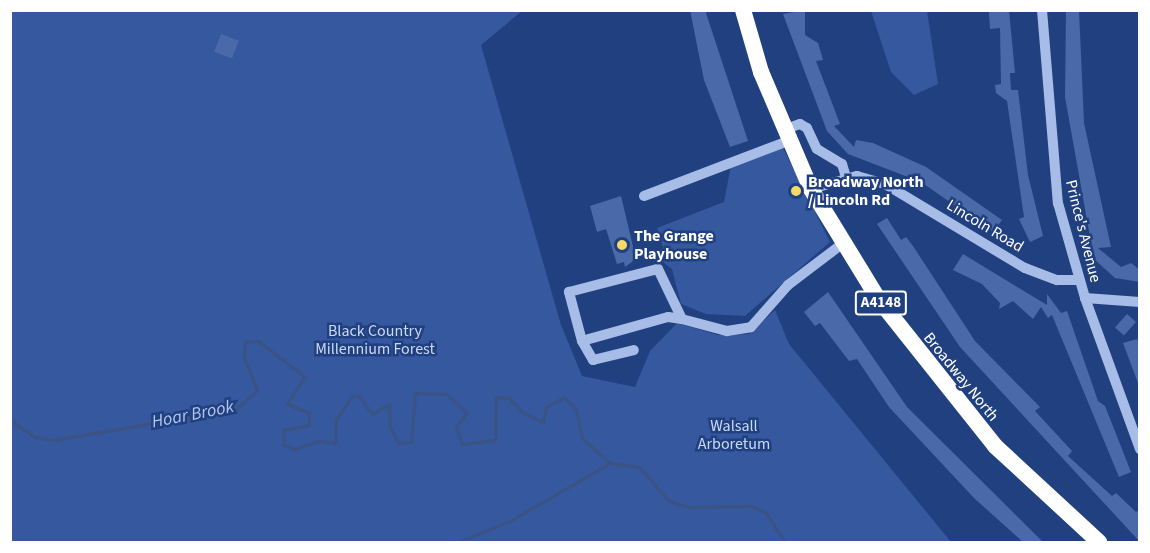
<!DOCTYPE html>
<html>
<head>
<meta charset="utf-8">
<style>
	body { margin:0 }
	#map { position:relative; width:1150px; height:553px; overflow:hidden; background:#214080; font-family:"Source Sans 3",sans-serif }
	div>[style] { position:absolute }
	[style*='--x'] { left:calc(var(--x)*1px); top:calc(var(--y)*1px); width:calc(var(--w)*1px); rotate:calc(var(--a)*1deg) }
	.green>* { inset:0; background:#35589e }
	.stream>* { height:3px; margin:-1.5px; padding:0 1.5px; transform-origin:1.5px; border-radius:1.5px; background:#3b5382 }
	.building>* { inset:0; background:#4a69a9; transform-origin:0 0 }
	.minor>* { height:10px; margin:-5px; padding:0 5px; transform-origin:5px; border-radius:5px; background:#a7bde7 }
	.highway>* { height:16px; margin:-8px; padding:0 8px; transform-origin:8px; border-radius:8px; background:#fff }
	.dots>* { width:16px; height:16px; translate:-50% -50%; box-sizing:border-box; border:3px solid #214080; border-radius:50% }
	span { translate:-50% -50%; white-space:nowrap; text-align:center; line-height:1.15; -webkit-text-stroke:5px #214080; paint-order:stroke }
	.shield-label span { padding:2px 4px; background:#214080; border:2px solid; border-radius:4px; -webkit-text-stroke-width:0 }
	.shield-label { font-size:15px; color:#fff; font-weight:700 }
	.poi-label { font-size:16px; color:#fff; font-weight:700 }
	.left { translate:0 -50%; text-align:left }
	.street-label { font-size:16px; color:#fff }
	.park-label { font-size:16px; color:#cad9f6 }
	.water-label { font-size:18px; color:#b2c7ef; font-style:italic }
	.frame { position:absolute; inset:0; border:12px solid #fff; pointer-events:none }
</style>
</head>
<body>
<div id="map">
	<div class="green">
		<div style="clip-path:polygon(10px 11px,522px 11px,481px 45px,561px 325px,582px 376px,635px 387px,650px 351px,677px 323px,718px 335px,749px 334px,775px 310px,789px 344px,951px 542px,11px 542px)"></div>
		<div style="clip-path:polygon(871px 11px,927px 11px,938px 84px,914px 95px,891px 72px)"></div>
		<div style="clip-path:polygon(783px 148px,830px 242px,745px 316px,706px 314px,681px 304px,672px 269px,655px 256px,663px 248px,657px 228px,724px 202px,731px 165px)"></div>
	</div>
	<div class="stream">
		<div style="--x:10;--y:420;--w:30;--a:34"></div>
		<div style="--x:35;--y:437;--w:19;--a:9"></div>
		<div style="--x:54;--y:440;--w:185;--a:-9.7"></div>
		<div style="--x:236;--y:409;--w:28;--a:-42"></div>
		<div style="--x:257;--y:390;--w:35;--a:-112"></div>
		<div style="--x:244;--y:357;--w:15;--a:-86"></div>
		<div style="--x:245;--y:342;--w:13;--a:-4"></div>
		<div style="--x:258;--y:341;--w:59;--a:37.5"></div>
		<div style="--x:305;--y:377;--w:32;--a:124"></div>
		<div style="--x:287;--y:404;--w:24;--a:22"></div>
		<div style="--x:309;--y:413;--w:12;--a:90"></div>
		<div style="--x:309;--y:425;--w:25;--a:169"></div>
		<div style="--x:284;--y:430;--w:15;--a:94"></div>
		<div style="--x:283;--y:445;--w:13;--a:18"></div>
		<div style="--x:295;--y:449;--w:23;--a:-20"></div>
		<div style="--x:317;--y:441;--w:18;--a:6"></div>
		<div style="--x:335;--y:443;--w:24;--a:-88"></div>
		<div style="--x:336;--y:419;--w:28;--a:-55"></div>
		<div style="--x:352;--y:396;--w:7;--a:0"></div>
		<div style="--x:359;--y:396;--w:22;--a:54"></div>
		<div style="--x:372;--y:414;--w:20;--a:-30"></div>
		<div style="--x:389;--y:404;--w:23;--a:88"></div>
		<div style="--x:390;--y:427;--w:18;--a:63"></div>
		<div style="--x:398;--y:443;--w:13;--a:-4"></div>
		<div style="--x:411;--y:442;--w:49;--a:-85.3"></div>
		<div style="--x:415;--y:393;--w:32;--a:2"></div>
		<div style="--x:447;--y:394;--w:28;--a:44"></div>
		<div style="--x:467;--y:413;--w:17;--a:130"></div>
		<div style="--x:456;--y:426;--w:19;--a:72"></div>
		<div style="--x:462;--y:444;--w:33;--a:-7"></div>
		<div style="--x:495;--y:440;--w:43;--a:-88.7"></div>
		<div style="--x:496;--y:397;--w:13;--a:4"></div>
		<div style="--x:509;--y:398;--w:21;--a:47"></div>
		<div style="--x:523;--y:413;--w:22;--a:24"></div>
		<div style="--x:543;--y:422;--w:15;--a:-79"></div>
		<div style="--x:546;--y:407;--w:21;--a:-29"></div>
		<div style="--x:564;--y:397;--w:18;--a:47"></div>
		<div style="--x:576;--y:410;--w:29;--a:78"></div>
		<div style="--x:582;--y:438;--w:38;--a:42"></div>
		<div style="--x:610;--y:463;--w:29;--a:8"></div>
		<div style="--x:639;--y:467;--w:45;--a:48.6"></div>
		<div style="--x:669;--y:501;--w:21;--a:17"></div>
		<div style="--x:689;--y:507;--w:62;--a:-0.9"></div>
		<div style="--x:751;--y:506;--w:17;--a:25"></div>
		<div style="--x:766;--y:513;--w:35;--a:57"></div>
		<div style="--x:458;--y:542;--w:56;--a:-22"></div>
		<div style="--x:510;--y:521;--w:116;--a:-30.1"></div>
	</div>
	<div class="building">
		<div style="clip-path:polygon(690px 10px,705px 10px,748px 141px,730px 147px,704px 80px)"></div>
		<div style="clip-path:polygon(805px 10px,805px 35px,818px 43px,823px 60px,816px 61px,840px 124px,834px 126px,854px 147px,856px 140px,873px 143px,926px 167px,1002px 220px,993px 232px,921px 182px,848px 154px,827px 131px,783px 14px)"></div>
		<div style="clip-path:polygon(1009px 10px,1015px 73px,1010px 73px,1011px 90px,1018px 90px,1028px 175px,1043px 236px,1030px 242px,1019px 219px,1024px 217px,1007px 101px,996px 93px,995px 85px,1001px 84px,1000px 28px,990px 29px,989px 12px)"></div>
		<div style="clip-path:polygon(1066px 10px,1079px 10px,1084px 123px,1111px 247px,1098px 248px,1121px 267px,1131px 263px,1140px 270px,1140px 282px,1115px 278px,1094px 259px,1065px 97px)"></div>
		<div style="left:221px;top:34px;width:19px;height:19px;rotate:21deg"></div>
		<div style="clip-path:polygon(621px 196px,636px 259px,625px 267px,624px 262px,617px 264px,606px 229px,597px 232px,590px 206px)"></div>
		<div style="clip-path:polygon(887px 218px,901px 240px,906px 237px,913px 246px,975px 341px,1040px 407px,1035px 411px,1072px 451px,1068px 456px,1112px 496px,1116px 493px,1136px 512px,1140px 509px,1140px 542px,960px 347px,877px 224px)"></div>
		<div style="clip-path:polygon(963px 254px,1047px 305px,1047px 294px,1061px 313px,1067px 311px,1098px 401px,1105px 406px,1131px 472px,1119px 477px,1052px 315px,1048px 318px,1041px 307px,1033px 319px,1013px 301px,999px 309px,1000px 303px,982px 284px,953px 270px)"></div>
		<div style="clip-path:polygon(828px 292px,907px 407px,1044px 543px,1024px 543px,974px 498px,889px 407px,857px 359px,849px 361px,820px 323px,815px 326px,804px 312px)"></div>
		<div style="left:1127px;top:314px;width:12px;height:18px;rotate:42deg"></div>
		<div style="clip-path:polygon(1137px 339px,1140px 348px,1138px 383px,1123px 343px)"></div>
	</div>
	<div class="minor">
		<div style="--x:1042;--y:10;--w:194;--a:85.3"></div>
		<div style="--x:1058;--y:203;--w:99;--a:74.1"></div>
		<div style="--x:1085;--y:298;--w:161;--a:70"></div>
		<div style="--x:784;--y:130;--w:17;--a:-21"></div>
		<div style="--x:800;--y:124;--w:8;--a:30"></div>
		<div style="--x:807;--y:128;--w:23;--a:65"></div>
		<div style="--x:817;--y:149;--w:29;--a:31"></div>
		<div style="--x:842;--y:164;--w:14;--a:73"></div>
		<div style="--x:811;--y:189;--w:48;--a:-15.8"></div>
		<div style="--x:857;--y:176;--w:29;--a:16"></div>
		<div style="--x:885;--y:184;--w:163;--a:31"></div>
		<div style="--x:1025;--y:268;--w:34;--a:21"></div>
		<div style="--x:1057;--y:280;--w:22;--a:0"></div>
		<div style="--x:644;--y:196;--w:154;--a:-20.9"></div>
		<div style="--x:658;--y:269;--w:55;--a:64.4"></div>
		<div style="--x:682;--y:319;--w:14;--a:-172"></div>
		<div style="--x:668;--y:317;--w:89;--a:164.4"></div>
		<div style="--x:582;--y:341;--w:51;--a:-104.9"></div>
		<div style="--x:569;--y:292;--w:92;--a:-14.5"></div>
		<div style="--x:1085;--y:298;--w:55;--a:4.2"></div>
		<div style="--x:678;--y:318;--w:51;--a:14.9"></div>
		<div style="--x:727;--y:331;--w:24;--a:-9"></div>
		<div style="--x:751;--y:327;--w:56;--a:-48.6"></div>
		<div style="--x:788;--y:285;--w:68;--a:-37.2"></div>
		<div style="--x:582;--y:341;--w:22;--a:60"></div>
		<div style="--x:593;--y:360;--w:42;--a:-13.7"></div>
	</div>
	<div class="highway">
		<div style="--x:743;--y:10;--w:65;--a:73.8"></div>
		<div style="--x:761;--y:72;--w:127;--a:66.9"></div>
		<div style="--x:811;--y:189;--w:130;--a:58.5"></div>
		<div style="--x:879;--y:300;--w:186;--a:51.5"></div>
		<div style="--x:995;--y:446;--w:142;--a:42.7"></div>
	</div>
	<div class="dots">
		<div style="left:796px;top:191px;background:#f4db68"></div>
		<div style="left:622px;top:245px;background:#f4db68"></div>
	</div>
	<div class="shield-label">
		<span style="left:881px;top:303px">A4148</span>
	</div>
	<div class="poi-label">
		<span class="left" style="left:808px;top:191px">Broadway North<br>/ Lincoln Rd</span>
		<span class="left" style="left:634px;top:245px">The Grange<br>Playhouse</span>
	</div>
	<div class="street-label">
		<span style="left:985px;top:226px;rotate:31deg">Lincoln Road</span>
		<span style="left:1083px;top:231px;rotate:76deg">Prince's Avenue</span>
		<span style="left:961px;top:377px;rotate:51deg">Broadway North</span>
	</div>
	<div class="park-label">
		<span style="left:375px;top:340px">Black Country<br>Millennium Forest</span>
		<span style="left:734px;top:435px">Walsall<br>Arboretum</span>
	</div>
	<div class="water-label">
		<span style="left:193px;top:415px;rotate:-11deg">Hoar Brook</span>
	</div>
	<div class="frame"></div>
</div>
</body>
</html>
